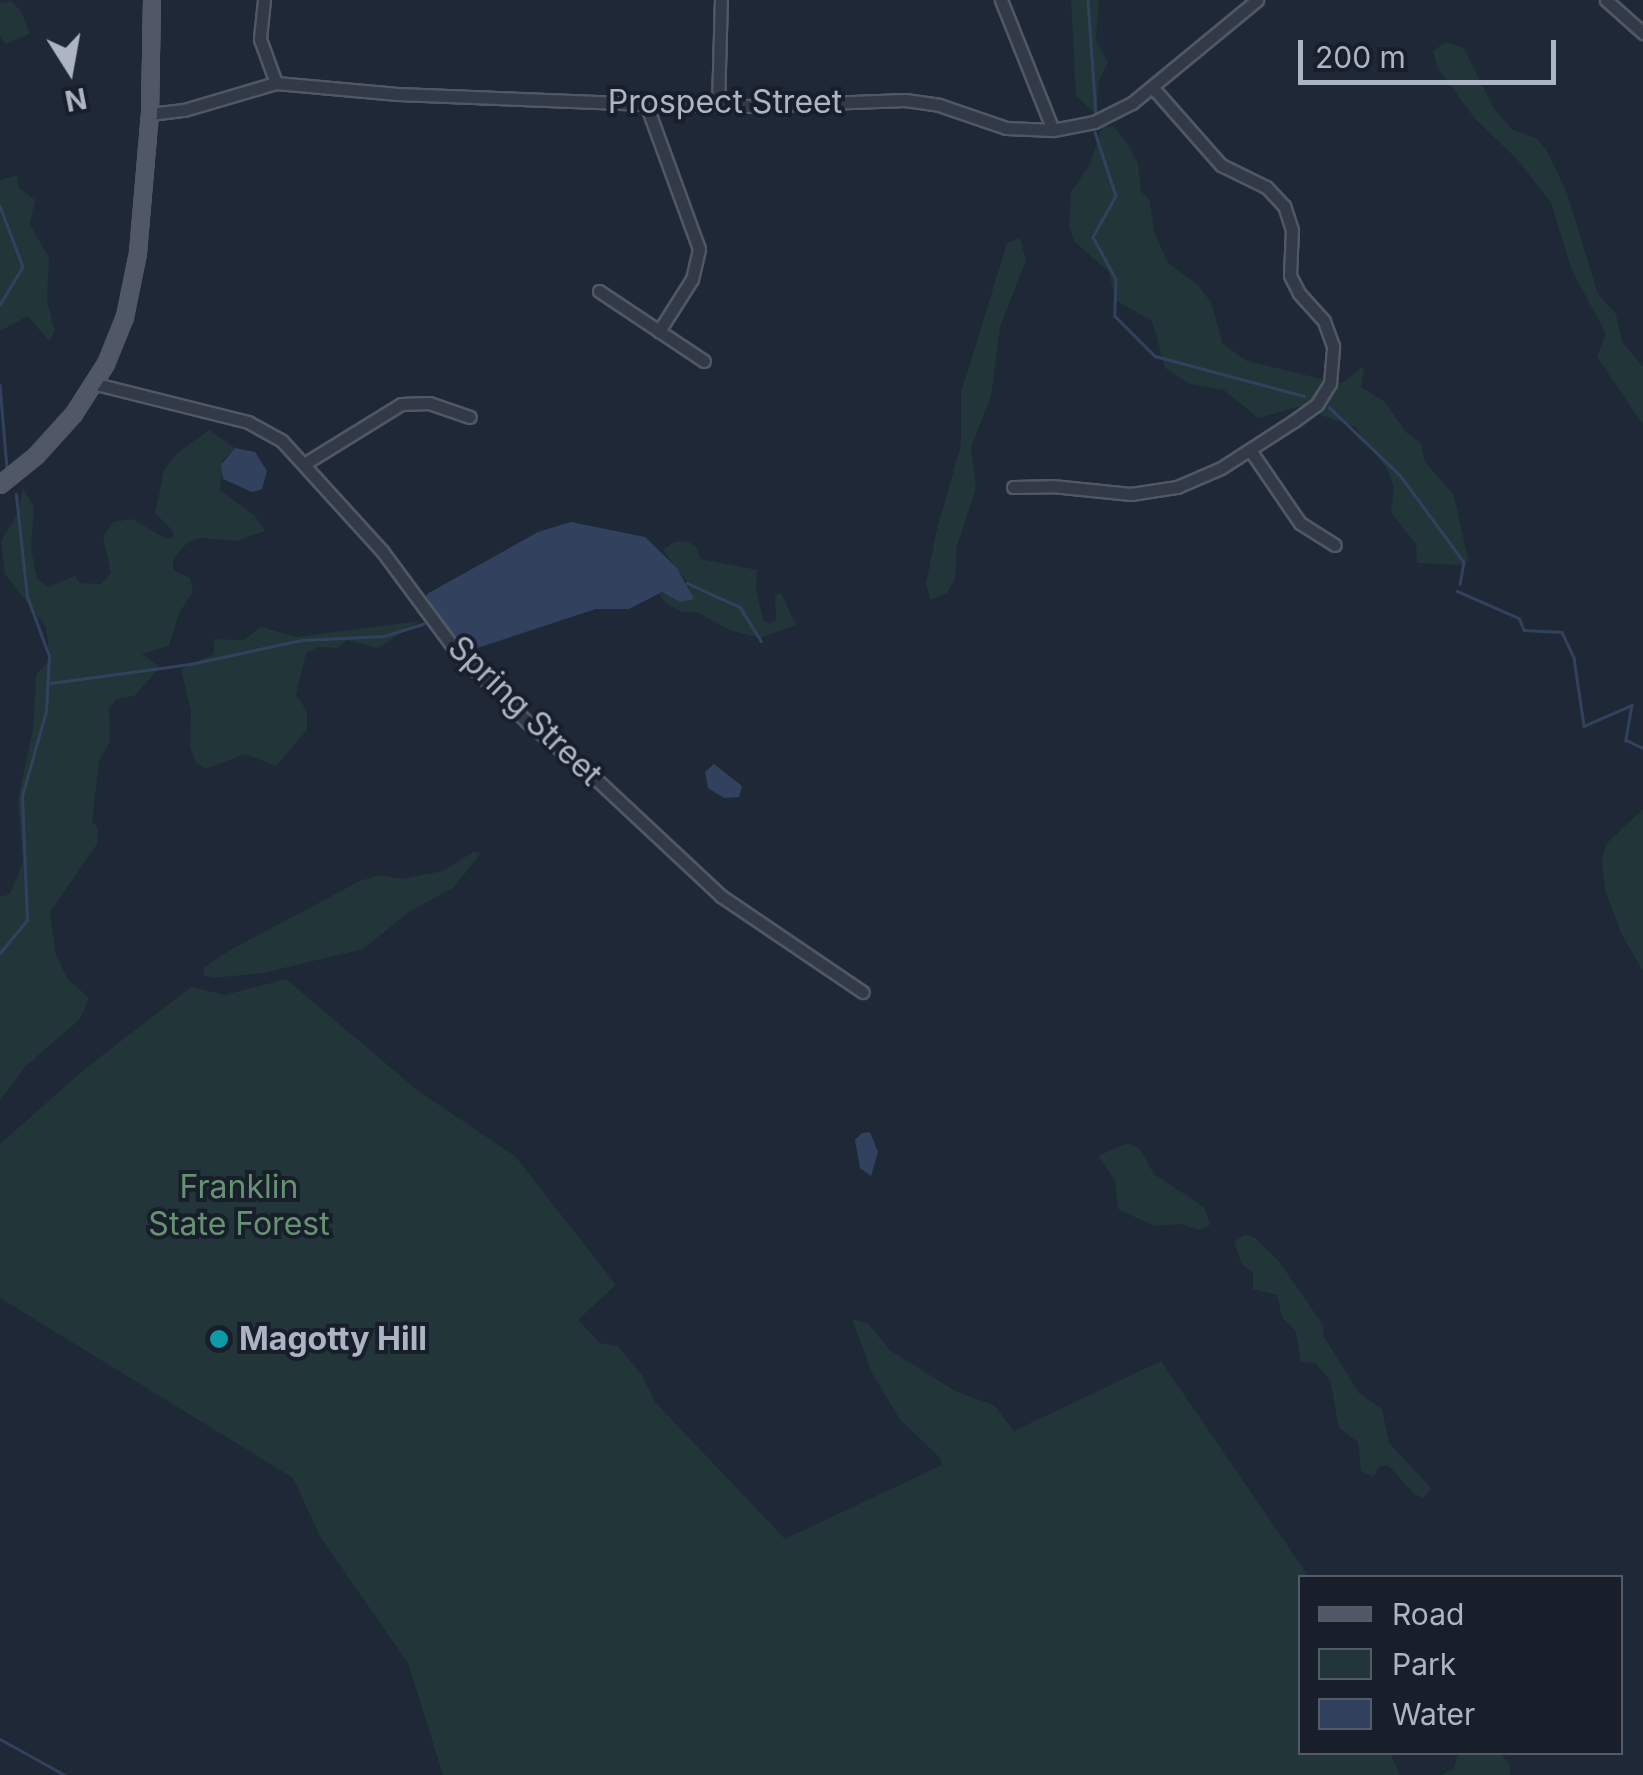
<!DOCTYPE html>
<html>
<head>
<meta charset="utf-8">
<style>
	body { margin:0 }
	#map { position:relative; width:1643px; height:1775px; overflow:hidden; background:#1f2836; font-family:Inter,sans-serif }
	div>[style] { position:absolute }
	[style*='--x'] { left:calc(var(--x)*1px); top:calc(var(--y)*1px); width:calc(var(--w)*1px); rotate:calc(var(--a)*1deg) }
	.green>* { inset:0; background:#223538 }
	.water>* { inset:0; background:#32425e }
	.stream>* { height:2.5px; margin:-1.25px; padding:0 1.25px; transform-origin:1.25px; border-radius:1.25px; background:#32425e }
	.roads { filter:drop-shadow(2px 0 #505765) drop-shadow(-2px 0 #505765) drop-shadow(0 2px #505765) drop-shadow(0 -2px #505765) }
	.minor>* { height:11px; margin:-5.5px; padding:0 5.5px; transform-origin:5.5px; border-radius:5.5px; background:#333a47 }
	.major>* { height:14px; margin:-7px; padding:0 7px; transform-origin:7px; border-radius:7px; background:#505867 }
	.dots>* { width:28px; height:28px; translate:-50% -50%; box-sizing:border-box; border:5px solid #181f2b; border-radius:50% }
	span { translate:-50% -50%; white-space:nowrap; text-align:center; line-height:1.15; -webkit-text-stroke:8px #181f2b; paint-order:stroke }
	.street-label { font-size:32px; color:#adb4c4 }
	.park-label { font-size:32px; color:#659372 }
	.poi-label { font-size:32px; color:#adb4c4; font-weight:700 }
	.left { translate:0 -50%; text-align:left }
	.legend { position:absolute; left:1298px; top:1575px; width:325px; height:180px; box-sizing:border-box; background:#181f2b; border:2px solid #545b68; margin:0; padding:12px 18px; list-style:none; font-size:30px; color:#adb4c4 }
	.legend li { display:flex; align-items:center; gap:20px; height:50px }
	.legend b { width:50px; border:2px solid #545b68 }
	.north { position:absolute; left:20px; top:20px; width:100px; height:100px; -webkit-text-stroke:8px #181f2b; paint-order:stroke; rotate:169deg; font-size:28px; font-weight:700; line-height:40px; text-align:center; color:#adb4c4 }
	.north::after { content:''; display:block; margin:auto; width:35px; height:45px; background:#adb4c4; clip-path:polygon(50% 0,100% 100%,50% 72%,0 100%) }
	.scale { position:absolute; left:1298px; top:40px; width:258px; height:45px; box-sizing:border-box; border:5px solid #adb4c4; border-top:0; padding-left:12px; font-size:30px; line-height:35px; white-space:nowrap; color:#adb4c4; -webkit-text-stroke:8px #181f2b; paint-order:stroke }
</style>
</head>
<body>
<div id="map">
	<div class="green">
		<div style="clip-path:polygon(1071px 0,1099px 0,1096px 41px,1108px 62px,1099px 80px,1097px 115px,1076px 96px)"></div>
		<div style="clip-path:polygon(11px 1px,21px 11px,30px 34px,6px 44px,0 36px,0 3px)"></div>
		<div style="clip-path:polygon(1446px 42px,1464px 48px,1494px 109px,1513px 130px,1536px 138px,1546px 149px,1567px 193px,1598px 294px,1616px 314px,1622px 342px,1643px 367px,1643px 425px,1597px 357px,1606px 333px,1572px 271px,1551px 203px,1517px 159px,1475px 119px,1437px 67px,1433px 51px)"></div>
		<div style="clip-path:polygon(1102px 126px,1114px 127px,1127px 143px,1138px 163px,1141px 191px,1150px 201px,1154px 232px,1168px 263px,1198px 285px,1212px 304px,1222px 343px,1247px 361px,1334px 382px,1342px 383px,1364px 366px,1361px 387px,1384px 401px,1406px 432px,1421px 443px,1425px 462px,1454px 495px,1468px 560px,1461px 565px,1417px 563px,1416px 544px,1391px 512px,1394px 487px,1387px 469px,1355px 427px,1298px 407px,1258px 418px,1224px 390px,1190px 384px,1165px 368px,1152px 321px,1115px 300px,1109px 272px,1074px 241px,1069px 226px,1071px 192px,1090px 164px)"></div>
		<div style="clip-path:polygon(17px 175px,19px 188px,35px 200px,30px 225px,49px 257px,47px 301px,55px 331px,49px 341px,28px 316px,0 331px,0 180px)"></div>
		<div style="clip-path:polygon(1020px 238px,1026px 260px,1000px 327px,991px 397px,971px 447px,976px 488px,957px 546px,955px 579px,947px 593px,930px 600px,926px 584px,936px 533px,961px 445px,961px 393px,1007px 243px)"></div>
		<div style="clip-path:polygon(209px 430px,235px 448px,223px 460px,220px 490px,255px 516px,265px 531px,236px 541px,200px 538px,188px 542px,173px 559px,173px 570px,190px 578px,193px 592px,179px 613px,169px 646px,142px 654px,160px 667px,134px 696px,117px 699px,109px 709px,110px 741px,99px 762px,92px 821px,98px 828px,97px 844px,50px 912px,56px 954px,67px 978px,89px 998px,80px 1019px,26px 1066px,0 1100px,0 897px,10px 894px,23px 863px,18px 799px,33px 730px,36px 675px,47px 663px,49px 651px,46px 627px,5px 574px,1px 541px,18px 513px,23px 488px,34px 507px,31px 549px,37px 578px,48px 587px,75px 576px,80px 583px,101px 584px,111px 573px,103px 537px,113px 522px,132px 519px,167px 539px,173px 537px,173px 531px,155px 513px,164px 470px,176px 454px)"></div>
		<div style="clip-path:polygon(687px 541px,696px 547px,701px 559px,757px 570px,756px 590px,763px 620px,770px 624px,776px 620px,775px 595px,781px 593px,796px 625px,760px 638px,729px 630px,697px 612px,683px 612px,667px 604px,658px 594px,691px 587px,663px 550px,674px 542px)"></div>
		<div style="clip-path:polygon(420px 621px,378px 648px,347px 640px,338px 648px,318px 647px,306px 653px,296px 695px,307px 711px,307px 730px,276px 766px,245px 754px,205px 769px,196px 762px,190px 748px,191px 710px,181px 669px,214px 654px,214px 639px,243px 640px,261px 627px,296px 637px)"></div>
		<div style="clip-path:polygon(1643px 809px,1643px 971px,1622px 935px,1605px 890px,1602px 861px,1606px 844px)"></div>
		<div style="clip-path:polygon(473px 852px,481px 853px,454px 887px,409px 912px,363px 949px,263px 973px,213px 978px,203px 975px,204px 967px,232px 949px,360px 881px,380px 875px,401px 879px,443px 871px)"></div>
		<div style="clip-path:polygon(286px 979px,417px 1090px,515px 1156px,616px 1285px,578px 1320px,600px 1343px,618px 1346px,642px 1375px,655px 1402px,785px 1539px,942px 1465px,940px 1458px,899px 1418px,872px 1373px,852px 1319px,868px 1324px,891px 1351px,957px 1392px,994px 1405px,1014px 1431px,1161px 1361px,1309px 1577px,1300px 1578px,1300px 1752px,1390px 1753px,1400px 1775px,443px 1775px,408px 1663px,321px 1538px,293px 1478px,0 1298px,0 1144px,86px 1068px,191px 987px,225px 995px)"></div>
		<div style="clip-path:polygon(1128px 1143px,1140px 1149px,1154px 1174px,1204px 1207px,1210px 1225px,1199px 1230px,1180px 1224px,1154px 1226px,1118px 1209px,1115px 1180px,1098px 1156px)"></div>
		<div style="clip-path:polygon(1244px 1235px,1254px 1237px,1278px 1260px,1323px 1325px,1324px 1337px,1359px 1393px,1382px 1409px,1389px 1443px,1431px 1488px,1424px 1498px,1414px 1494px,1388px 1465px,1380px 1466px,1373px 1477px,1361px 1471px,1358px 1442px,1339px 1428px,1330px 1380px,1315px 1363px,1301px 1362px,1296px 1332px,1282px 1317px,1277px 1295px,1253px 1289px,1253px 1273px,1241px 1263px,1234px 1242px)"></div>
		<div style="clip-path:polygon(1458px 1753px,1500px 1753px,1510px 1764px,1510px 1775px,1441px 1775px,1454px 1769px)"></div>
	</div>
	<div class="water">
		<div style="clip-path:polygon(235px 448px,255px 452px,267px 471px,262px 489px,252px 492px,223px 479px,221px 465px)"></div>
		<div style="clip-path:polygon(571px 522px,645px 537px,677px 568px,694px 599px,680px 602px,662px 592px,629px 609px,596px 609px,474px 649px,453px 635px,425px 601px,427px 594px,538px 532px)"></div>
		<div style="clip-path:polygon(714px 764px,742px 786px,739px 797px,724px 798px,708px 788px,705px 772px)"></div>
		<div style="clip-path:polygon(870px 1132px,878px 1152px,871px 1176px,860px 1168px,855px 1140px,862px 1133px)"></div>
	</div>
	<div class="stream">
		<div style="--x:1088;--y:0;--w:114;--a:86"></div>
		<div style="--x:1095;--y:132;--w:67;--a:71.8"></div>
		<div style="--x:1116;--y:196;--w:47;--a:119.3"></div>
		<div style="--x:1093;--y:237;--w:48;--a:61.3"></div>
		<div style="--x:1116;--y:279;--w:37;--a:92"></div>
		<div style="--x:1115;--y:316;--w:57;--a:45"></div>
		<div style="--x:1155;--y:356;--w:154;--a:15"></div>
		<div style="--x:0;--y:206;--w:65;--a:69.3"></div>
		<div style="--x:23;--y:267;--w:44;--a:121.2"></div>
		<div style="--x:0;--y:385;--w:83;--a:85.2"></div>
		<div style="--x:1329;--y:407;--w:98;--a:43.8"></div>
		<div style="--x:1400;--y:475;--w:108;--a:53.7"></div>
		<div style="--x:1464;--y:562;--w:22;--a:100"></div>
		<div style="--x:687;--y:583;--w:58;--a:24.4"></div>
		<div style="--x:740;--y:607;--w:40;--a:58"></div>
		<div style="--x:1457;--y:591;--w:68;--a:23.5"></div>
		<div style="--x:1519;--y:618;--w:13;--a:67"></div>
		<div style="--x:1524;--y:630;--w:38;--a:3"></div>
		<div style="--x:1562;--y:632;--w:29;--a:65"></div>
		<div style="--x:1574;--y:658;--w:69;--a:81.6"></div>
		<div style="--x:1584;--y:726;--w:52;--a:-23.6"></div>
		<div style="--x:1632;--y:705;--w:36;--a:100"></div>
		<div style="--x:1626;--y:740;--w:19;--a:25"></div>
		<div style="--x:51;--y:683;--w:140;--a:-7.8"></div>
		<div style="--x:190;--y:664;--w:115;--a:-12.1"></div>
		<div style="--x:302;--y:640;--w:82;--a:-2.8"></div>
		<div style="--x:384;--y:636;--w:41;--a:-17.1"></div>
		<div style="--x:0;--y:953;--w:43;--a:-50.7"></div>
		<div style="--x:27;--y:920;--w:124;--a:-92.3"></div>
		<div style="--x:22;--y:796;--w:88;--a:-74.2"></div>
		<div style="--x:46;--y:711;--w:55;--a:-86.9"></div>
		<div style="--x:49;--y:656;--w:63;--a:-110.4"></div>
		<div style="--x:27;--y:597;--w:103;--a:-96.2"></div>
		<div style="--x:0;--y:1739;--w:74;--a:29"></div>
	</div>
	<div class="roads">
		<div class="minor">
			<div style="--x:264;--y:0;--w:39;--a:96"></div>
			<div style="--x:260;--y:39;--w:47;--a:70"></div>
			<div style="--x:1001;--y:0;--w:140;--a:68.2"></div>
			<div style="--x:1606;--y:0;--w:50;--a:41.7"></div>
			<div style="--x:646;--y:104;--w:154;--a:69.9"></div>
			<div style="--x:699;--y:249;--w:31;--a:103"></div>
			<div style="--x:692;--y:279;--w:62;--a:122.4"></div>
			<div style="--x:718;--y:105;--w:105;--a:-88.4"></div>
			<div style="--x:150;--y:114;--w:34;--a:-7"></div>
			<div style="--x:184;--y:110;--w:96;--a:-16.4"></div>
			<div style="--x:276;--y:83;--w:122;--a:5.2"></div>
			<div style="--x:398;--y:94;--w:248;--a:2.3"></div>
			<div style="--x:646;--y:104;--w:101;--a:1.1"></div>
			<div style="--x:747;--y:106;--w:158;--a:-2.2"></div>
			<div style="--x:905;--y:100;--w:34;--a:8"></div>
			<div style="--x:939;--y:105;--w:71;--a:18.9"></div>
			<div style="--x:1006;--y:128;--w:47;--a:2.4"></div>
			<div style="--x:1053;--y:130;--w:42;--a:-11"></div>
			<div style="--x:1094;--y:122;--w:42;--a:-26.6"></div>
			<div style="--x:1132;--y:103;--w:162;--a:-39.5"></div>
			<div style="--x:599;--y:291;--w:126;--a:33.7"></div>
			<div style="--x:96;--y:384;--w:157;--a:14"></div>
			<div style="--x:248;--y:422;--w:39;--a:29"></div>
			<div style="--x:282;--y:441;--w:149;--a:47.7"></div>
			<div style="--x:382;--y:551;--w:124;--a:53.5"></div>
			<div style="--x:456;--y:651;--w:100;--a:45"></div>
			<div style="--x:527;--y:722;--w:89;--a:39.6"></div>
			<div style="--x:596;--y:779;--w:171;--a:43.1"></div>
			<div style="--x:721;--y:896;--w:171;--a:34.1"></div>
			<div style="--x:1250;--y:450;--w:88;--a:55.6"></div>
			<div style="--x:1300;--y:523;--w:41;--a:32.2"></div>
			<div style="--x:304;--y:464;--w:114;--a:-31.7"></div>
			<div style="--x:401;--y:404;--w:28;--a:-2"></div>
			<div style="--x:429;--y:403;--w:43;--a:18.9"></div>
			<div style="--x:1013;--y:487;--w:39;--a:-1"></div>
			<div style="--x:1052;--y:486;--w:79;--a:5.8"></div>
			<div style="--x:1131;--y:494;--w:47;--a:-8.7"></div>
			<div style="--x:1177;--y:487;--w:48;--a:-23.4"></div>
			<div style="--x:1221;--y:468;--w:87;--a:-32.8"></div>
			<div style="--x:1294;--y:421;--w:29;--a:-36"></div>
			<div style="--x:1317;--y:404;--w:25;--a:-58"></div>
			<div style="--x:1330;--y:383;--w:37;--a:-85"></div>
			<div style="--x:1333;--y:346;--w:27;--a:-110"></div>
			<div style="--x:1324;--y:321;--w:38;--a:-132"></div>
			<div style="--x:1299;--y:293;--w:20;--a:-117"></div>
			<div style="--x:1290;--y:275;--w:45;--a:-87.5"></div>
			<div style="--x:1292;--y:230;--w:25;--a:-108"></div>
			<div style="--x:1284;--y:206;--w:26;--a:-133"></div>
			<div style="--x:1266;--y:187;--w:50;--a:-153.9"></div>
			<div style="--x:1221;--y:165;--w:103;--a:-131.4"></div>
		</div>
		<div class="major">
			<div style="--x:0;--y:485;--w:46;--a:-38.9"></div>
			<div style="--x:36;--y:456;--w:57;--a:-47.9"></div>
			<div style="--x:74;--y:414;--w:59;--a:-57.4"></div>
			<div style="--x:106;--y:364;--w:51;--a:-68"></div>
			<div style="--x:125;--y:317;--w:65;--a:-78.5"></div>
			<div style="--x:138;--y:253;--w:140;--a:-85.1"></div>
			<div style="--x:150;--y:114;--w:114;--a:-89"></div>
		</div>
	</div>
	<div class="dots">
		<div style="left:219px;top:1339px;background:#0f9aa8"></div>
	</div>
	<div class="street-label">
		<span style="left:725px;top:102px">Prospect Street</span>
		<span style="left:525px;top:711px;rotate:44deg">Spring Street</span>
	</div>
	<div class="park-label">
		<span style="left:239px;top:1206px">Franklin<br>State Forest</span>
	</div>
	<div class="poi-label">
		<span class="left" style="left:239px;top:1339px">Magotty Hill</span>
	</div>
	<ul class="legend">
	<li><b style="height:12px;background:#505867"></b>Road</li>
	<li><b style="height:28px;background:#223538"></b>Park</li>
	<li><b style="height:28px;background:#32425e"></b>Water</li>
	</ul>
	<div class="north">N</div>
	<div class="scale">200 m</div>
</div>
</body>
</html>
